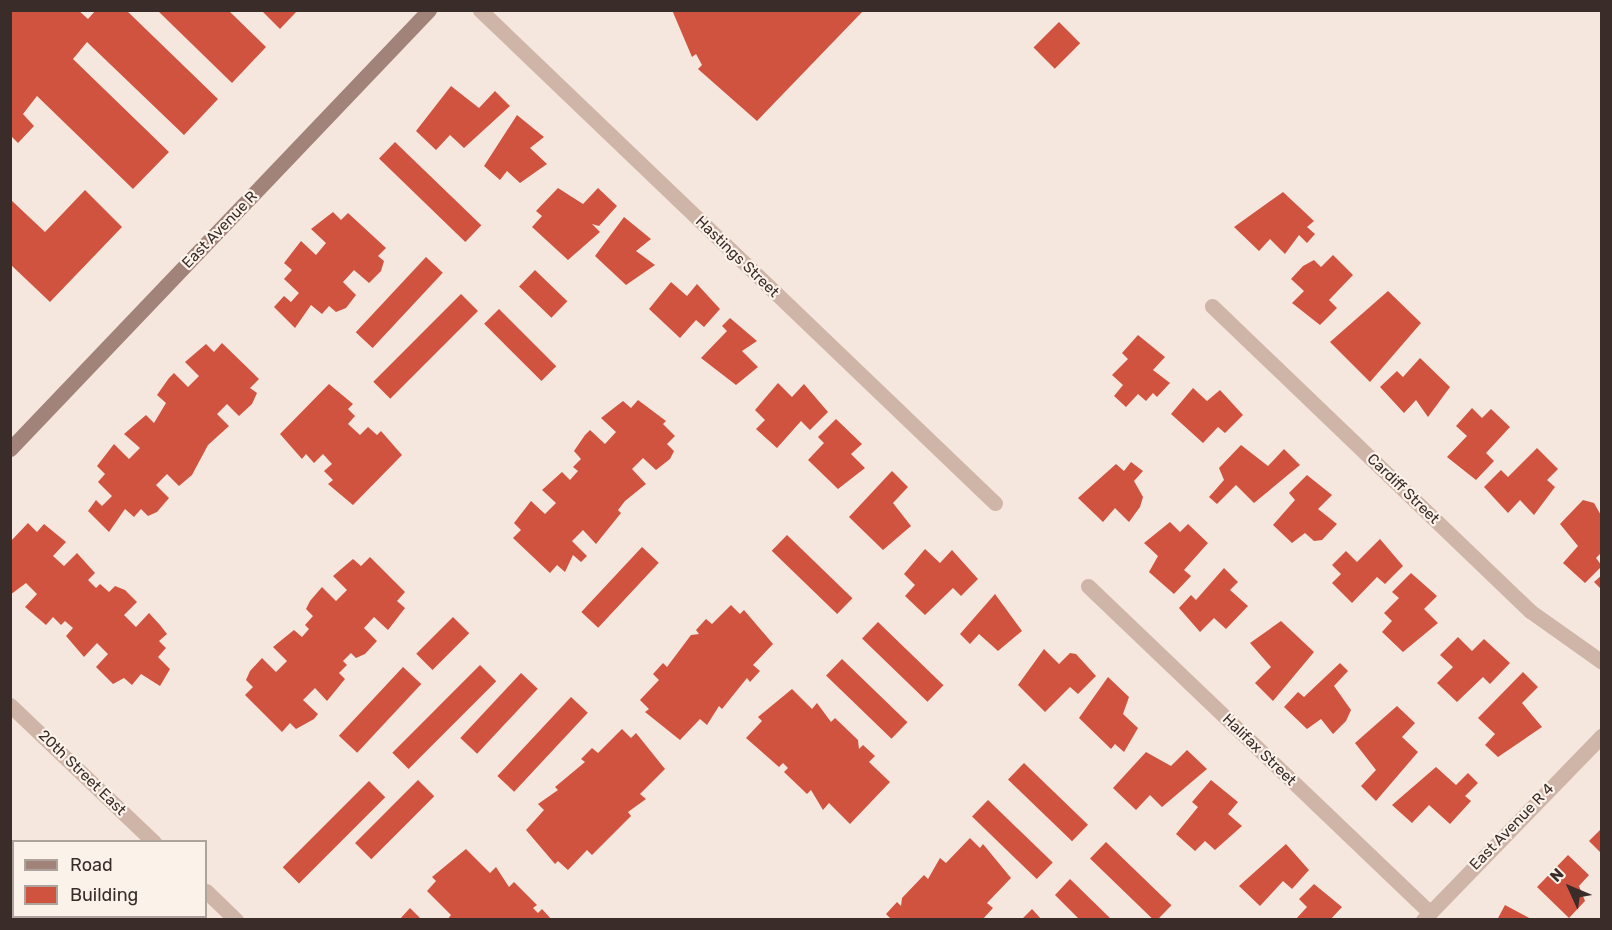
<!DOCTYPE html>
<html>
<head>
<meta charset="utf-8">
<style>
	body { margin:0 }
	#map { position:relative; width:1612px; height:930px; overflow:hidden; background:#f5e7dd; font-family:Rubik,sans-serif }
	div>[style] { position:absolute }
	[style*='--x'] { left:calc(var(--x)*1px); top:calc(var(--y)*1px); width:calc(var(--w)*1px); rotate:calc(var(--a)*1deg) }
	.building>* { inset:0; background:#d05340; transform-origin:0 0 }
	.minor>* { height:15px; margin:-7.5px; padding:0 7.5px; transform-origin:7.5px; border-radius:7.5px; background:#ceb5a8 }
	.tertiary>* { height:15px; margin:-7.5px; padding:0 7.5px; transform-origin:7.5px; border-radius:7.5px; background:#ceb5a8 }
	.secondary>* { height:15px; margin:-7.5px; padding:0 7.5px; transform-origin:7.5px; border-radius:7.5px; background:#a28379 }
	span { translate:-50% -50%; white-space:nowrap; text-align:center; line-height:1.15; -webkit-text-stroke:4.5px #fbf2ea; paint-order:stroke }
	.street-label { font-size:15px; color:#3a2c29 }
	.frame { position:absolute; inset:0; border:12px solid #3a2c29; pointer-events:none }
	.legend { position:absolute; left:12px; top:840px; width:195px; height:78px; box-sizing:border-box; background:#fbf2ea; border:2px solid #aea39d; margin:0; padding:8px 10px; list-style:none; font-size:18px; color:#3a2c29 }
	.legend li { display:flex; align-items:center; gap:12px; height:30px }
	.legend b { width:30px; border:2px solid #aea39d }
	.north { position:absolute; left:1540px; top:858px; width:60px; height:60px; -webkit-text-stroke:4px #fbf2ea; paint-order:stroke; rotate:314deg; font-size:16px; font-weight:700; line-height:24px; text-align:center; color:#3a2c29 }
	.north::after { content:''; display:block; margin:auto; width:21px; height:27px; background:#3a2c29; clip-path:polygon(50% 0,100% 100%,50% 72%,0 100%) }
</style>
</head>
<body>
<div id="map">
	<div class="building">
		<div style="clip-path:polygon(10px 10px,78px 10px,88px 19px,96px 10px,126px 10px,218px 99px,184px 135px,87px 42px,73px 59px,169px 152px,133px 189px,37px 96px,23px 114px,34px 126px,18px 143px,10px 135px)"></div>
		<div style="clip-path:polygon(157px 10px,228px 10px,266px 47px,232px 83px)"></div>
		<div style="clip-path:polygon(261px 10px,298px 10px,280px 29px)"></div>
		<div style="clip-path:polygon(672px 10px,864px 10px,757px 121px,698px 69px,702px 65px,696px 54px,692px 57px)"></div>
		<div style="left:1059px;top:22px;width:30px;height:36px;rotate:45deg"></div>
		<div style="clip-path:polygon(451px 86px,479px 108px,495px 91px,510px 106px,464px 148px,450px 135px,436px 150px,416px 131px)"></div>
		<div style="clip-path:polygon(517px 115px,544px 137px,530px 148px,547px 164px,520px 183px,507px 171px,500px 180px,484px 166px)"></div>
		<div style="left:395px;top:142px;width:120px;height:23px;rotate:44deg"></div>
		<div style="clip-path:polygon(558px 188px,583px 204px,598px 188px,617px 206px,599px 226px,592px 224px,600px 232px,568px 260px,532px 227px,542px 216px,536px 211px)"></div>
		<div style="clip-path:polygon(85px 190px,122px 227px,50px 302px,10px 264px,10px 199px,45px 232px)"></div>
		<div style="clip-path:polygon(1283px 192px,1314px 221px,1307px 227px,1315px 234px,1307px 243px,1299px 235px,1285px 254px,1270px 239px,1259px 251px,1234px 227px)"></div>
		<div style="clip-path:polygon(333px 212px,341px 220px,348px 213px,386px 248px,378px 256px,384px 261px,381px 271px,369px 283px,354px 270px,343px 282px,356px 295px,346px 308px,336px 312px,329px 306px,322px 314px,311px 305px,295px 328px,274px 307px,284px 296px,291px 302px,299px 293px,284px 279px,292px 270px,284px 263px,301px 241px,316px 255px,326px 243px,311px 229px)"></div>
		<div style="clip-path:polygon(624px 217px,651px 239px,636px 251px,655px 265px,626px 285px,595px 256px)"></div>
		<div style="clip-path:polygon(1333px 255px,1353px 275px,1329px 300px,1337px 308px,1320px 325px,1292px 303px,1304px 291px,1291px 279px,1303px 266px,1314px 260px,1321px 267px)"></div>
		<div style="left:426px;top:257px;width:23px;height:103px;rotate:43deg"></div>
		<div style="left:535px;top:270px;width:45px;height:23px;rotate:44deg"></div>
		<div style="clip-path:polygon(671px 282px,687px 296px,697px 284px,720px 309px,704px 327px,696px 320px,680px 338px,649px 309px)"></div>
		<div style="clip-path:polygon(1388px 291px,1421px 323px,1370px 382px,1330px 342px)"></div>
		<div style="left:461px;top:294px;width:24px;height:124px;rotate:45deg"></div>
		<div style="left:499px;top:309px;width:81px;height:21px;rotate:45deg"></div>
		<div style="clip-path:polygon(730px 318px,757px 341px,742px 351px,758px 367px,736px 385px,701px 358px,727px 331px,722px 326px)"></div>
		<div style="clip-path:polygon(1138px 335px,1165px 357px,1153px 370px,1170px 383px,1157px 397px,1153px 393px,1146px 401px,1138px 394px,1126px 407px,1114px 396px,1123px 385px,1112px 375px,1128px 359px,1122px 353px)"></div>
		<div style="clip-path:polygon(222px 343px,259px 379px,250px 388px,257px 393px,252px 404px,239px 416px,227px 404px,217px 414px,229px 426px,208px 445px,192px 475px,179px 486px,167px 474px,156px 485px,169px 498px,157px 512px,148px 516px,141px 509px,134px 517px,125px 509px,109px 532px,88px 511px,96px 500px,102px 506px,112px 496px,98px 482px,105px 474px,97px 466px,114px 444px,129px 459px,140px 448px,124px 434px,146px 415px,154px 423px,166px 403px,157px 395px,169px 378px,174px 373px,188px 387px,199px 376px,185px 362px,206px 344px,214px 352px)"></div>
		<div style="clip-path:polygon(1420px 358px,1450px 387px,1428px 417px,1416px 400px,1404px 413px,1380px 387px,1397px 371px,1403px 377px)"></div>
		<div style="clip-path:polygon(778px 383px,792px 397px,804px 384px,828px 412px,810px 430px,801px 421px,777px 448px,756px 429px,765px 420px,755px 410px)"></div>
		<div style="clip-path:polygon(329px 384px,353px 404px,348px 409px,355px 416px,348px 424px,360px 435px,368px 427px,377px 435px,381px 431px,402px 455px,353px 505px,328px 484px,333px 480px,324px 471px,332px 464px,323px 454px,314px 463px,306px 454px,302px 459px,280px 434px)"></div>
		<div style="clip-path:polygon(1193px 388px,1207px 401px,1220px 390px,1243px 415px,1225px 433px,1218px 427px,1203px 443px,1171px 414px)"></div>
		<div style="clip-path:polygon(638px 400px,666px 421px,663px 424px,675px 436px,667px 444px,674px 451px,670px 459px,656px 470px,643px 458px,632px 469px,646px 484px,625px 501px,618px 510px,621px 513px,596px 544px,583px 530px,572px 541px,587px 556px,581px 562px,573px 555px,565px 572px,557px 565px,550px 573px,513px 538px,521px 530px,514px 523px,531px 501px,545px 514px,556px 503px,542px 490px,562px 472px,570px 480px,578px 471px,573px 467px,581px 459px,574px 451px,585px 435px,590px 430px,605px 444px,616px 432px,601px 418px,623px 401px,631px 408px)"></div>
		<div style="clip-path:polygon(1472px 408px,1482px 418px,1491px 409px,1510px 427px,1486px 453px,1494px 461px,1476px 480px,1447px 457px,1467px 436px,1456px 426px)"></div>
		<div style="clip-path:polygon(836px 419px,862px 444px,851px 454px,865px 468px,838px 489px,808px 460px,824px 443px,818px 437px)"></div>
		<div style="clip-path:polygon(1241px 445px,1268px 466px,1284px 449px,1300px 465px,1254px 503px,1236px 485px,1217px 504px,1209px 497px,1224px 480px,1219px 468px)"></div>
		<div style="clip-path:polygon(1537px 448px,1558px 469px,1547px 480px,1555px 487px,1534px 515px,1520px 500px,1508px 513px,1484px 487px,1501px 470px,1508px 477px)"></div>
		<div style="clip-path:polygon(1131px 462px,1143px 471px,1134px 481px,1143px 497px,1140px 507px,1129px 522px,1115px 508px,1103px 522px,1078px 498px,1116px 464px,1124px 471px)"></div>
		<div style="clip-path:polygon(892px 471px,908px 487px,893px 503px,911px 526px,883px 550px,849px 517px)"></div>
		<div style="clip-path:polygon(1307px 475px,1332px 495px,1318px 509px,1337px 524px,1322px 540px,1314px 541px,1305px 533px,1292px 543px,1273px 525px,1295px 500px,1289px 493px)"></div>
		<div style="clip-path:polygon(1583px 500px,1594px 503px,1602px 517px,1602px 552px,1596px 558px,1602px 566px,1585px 583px,1563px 563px,1578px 546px,1560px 524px)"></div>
		<div style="clip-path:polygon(1170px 522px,1180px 532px,1188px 524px,1208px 543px,1184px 570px,1191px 576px,1174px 594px,1149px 572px,1158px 556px,1144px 543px)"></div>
		<div style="clip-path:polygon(28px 523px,37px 532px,44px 524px,66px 542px,53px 556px,64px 566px,77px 553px,95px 573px,88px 580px,96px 588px,100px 584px,109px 592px,115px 586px,125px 590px,137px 602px,124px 615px,136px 627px,149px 613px,160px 625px,167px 634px,159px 641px,166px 648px,158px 657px,170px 669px,160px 686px,141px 674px,132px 685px,124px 678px,113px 684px,96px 667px,108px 654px,97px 643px,84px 657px,66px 636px,73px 628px,65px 621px,61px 625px,53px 617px,46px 625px,25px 607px,37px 594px,26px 583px,10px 595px,10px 542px)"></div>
		<div style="left:787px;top:535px;width:91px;height:22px;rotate:44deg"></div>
		<div style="clip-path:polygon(1380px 539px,1403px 566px,1385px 584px,1377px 577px,1352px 603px,1332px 583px,1341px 574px,1332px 565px,1346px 551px,1357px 562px)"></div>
		<div style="left:642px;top:547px;width:23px;height:89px;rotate:43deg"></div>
		<div style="clip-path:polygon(925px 549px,940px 563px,952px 550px,978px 579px,961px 596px,953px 588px,925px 615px,905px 596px,915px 585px,904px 574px)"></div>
		<div style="clip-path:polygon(370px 557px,405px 592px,397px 601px,405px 608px,388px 630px,374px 617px,364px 628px,377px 641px,365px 654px,356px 658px,351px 653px,343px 661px,347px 665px,339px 673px,345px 679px,327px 701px,315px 688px,303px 700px,318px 714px,314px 719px,296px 729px,290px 723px,282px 732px,245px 695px,253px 687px,246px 680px,250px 671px,262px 658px,276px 672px,287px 661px,273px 647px,294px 630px,302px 637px,309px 629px,305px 625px,313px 616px,306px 609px,310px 601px,322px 587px,336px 601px,347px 590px,333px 576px,353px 559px,361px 566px)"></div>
		<div style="clip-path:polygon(1224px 568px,1238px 582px,1230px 590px,1248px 606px,1226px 629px,1214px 618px,1200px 632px,1179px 608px,1191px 595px,1196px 600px)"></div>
		<div style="clip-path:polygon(1411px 573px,1437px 596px,1424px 609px,1438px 623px,1403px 652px,1382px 632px,1392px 621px,1384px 613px,1399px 598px,1392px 592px)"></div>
		<div style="clip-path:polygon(1602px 575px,1602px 590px,1594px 582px)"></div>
		<div style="clip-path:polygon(995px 594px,1022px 631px,998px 651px,979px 634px,970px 644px,960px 634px)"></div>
		<div style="clip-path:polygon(731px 605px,740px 614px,744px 610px,773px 644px,753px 665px,760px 671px,750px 682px,747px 678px,722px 709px,719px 706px,707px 725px,700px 719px,680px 740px,645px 712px,649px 709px,640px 700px,659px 680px,653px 674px,663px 663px,667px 667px,691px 635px,699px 634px,696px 630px,706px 619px,712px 624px)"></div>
		<div style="left:453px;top:617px;width:23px;height:52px;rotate:45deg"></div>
		<div style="clip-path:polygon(1281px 621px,1314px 652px,1273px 701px,1255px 683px,1271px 667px,1250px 643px)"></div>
		<div style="left:878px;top:622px;width:91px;height:23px;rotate:44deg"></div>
		<div style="clip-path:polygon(1458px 637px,1472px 651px,1484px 639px,1510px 663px,1490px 684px,1483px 677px,1457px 702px,1437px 683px,1453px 667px,1440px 655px)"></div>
		<div style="clip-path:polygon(1044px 649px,1059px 664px,1070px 653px,1076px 654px,1096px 676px,1078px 694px,1070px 687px,1045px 712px,1018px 685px)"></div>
		<div style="left:842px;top:659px;width:91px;height:23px;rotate:44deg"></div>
		<div style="clip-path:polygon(1340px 663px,1348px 671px,1334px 686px,1351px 710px,1346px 721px,1333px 734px,1321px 719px,1307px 729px,1284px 707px,1298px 692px,1304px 697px)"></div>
		<div style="left:480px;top:665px;width:23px;height:124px;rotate:45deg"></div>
		<div style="left:403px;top:667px;width:25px;height:94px;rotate:43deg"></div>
		<div style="clip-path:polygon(1523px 672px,1538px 687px,1522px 703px,1542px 727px,1498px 757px,1485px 745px,1495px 734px,1478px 718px)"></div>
		<div style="left:521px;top:673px;width:23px;height:89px;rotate:43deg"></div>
		<div style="clip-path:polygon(1108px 677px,1129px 697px,1123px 714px,1138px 728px,1124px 752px,1115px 744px,1111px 749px,1079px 718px)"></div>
		<div style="clip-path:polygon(792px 689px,812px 709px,817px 703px,831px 722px,835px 718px,858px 740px,859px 749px,863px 745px,875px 756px,869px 762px,890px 782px,850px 824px,829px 803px,823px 810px,811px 790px,807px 794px,784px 772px,788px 768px,783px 763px,779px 767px,746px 738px,762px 721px,758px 717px)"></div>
		<div style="left:571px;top:697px;width:23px;height:108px;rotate:43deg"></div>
		<div style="clip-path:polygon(1397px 706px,1415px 723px,1402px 737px,1418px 752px,1376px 801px,1361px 786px,1376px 770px,1355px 743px)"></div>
		<div style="clip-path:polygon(622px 729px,631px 738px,636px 733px,665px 769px,640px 794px,646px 799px,628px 812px,631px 816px,592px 855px,587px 850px,568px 870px,558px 861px,555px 864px,526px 830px,544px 810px,538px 804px,558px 790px,555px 787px,585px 762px,581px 759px,592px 748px,598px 753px)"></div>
		<div style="clip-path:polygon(1187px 750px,1207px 769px,1162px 807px,1150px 795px,1136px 810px,1113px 788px,1146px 752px,1171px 766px)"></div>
		<div style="left:1024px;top:763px;width:89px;height:23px;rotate:44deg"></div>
		<div style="clip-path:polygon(1436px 767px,1456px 785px,1468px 773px,1478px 783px,1465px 796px,1471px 801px,1450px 824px,1429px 805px,1412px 823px,1392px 805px)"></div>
		<div style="left:418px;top:780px;width:23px;height:89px;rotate:45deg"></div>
		<div style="clip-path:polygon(1211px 780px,1238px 802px,1228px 814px,1242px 826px,1215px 850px,1205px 841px,1195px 851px,1176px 834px,1198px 807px,1192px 802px)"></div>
		<div style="left:369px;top:781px;width:23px;height:122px;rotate:45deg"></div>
		<div style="left:988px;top:800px;width:90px;height:23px;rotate:44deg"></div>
		<div style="clip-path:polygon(1602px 828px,1602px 854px,1589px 841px)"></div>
		<div style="clip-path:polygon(970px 838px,980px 848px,983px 844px,1011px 878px,987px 903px,993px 908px,982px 920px,892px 920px,886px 914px,897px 902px,901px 906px,902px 898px,924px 875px,928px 879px,940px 858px,946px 863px)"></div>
		<div style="left:1106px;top:842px;width:91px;height:23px;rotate:44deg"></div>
		<div style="clip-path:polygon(1286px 844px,1309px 870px,1292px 889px,1283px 881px,1260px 906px,1239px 886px)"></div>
		<div style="clip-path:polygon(466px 849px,490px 873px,496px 867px,509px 887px,514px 882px,537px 905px,533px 908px,538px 913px,542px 909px,552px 920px,447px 920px,451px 915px,427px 891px,436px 881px,432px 877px)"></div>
		<div style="clip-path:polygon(1568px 855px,1589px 875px,1579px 886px,1585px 901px,1569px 918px,1537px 887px)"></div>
		<div style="clip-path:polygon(1070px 879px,1112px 920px,1080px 920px,1055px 895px)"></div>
		<div style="clip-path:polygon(1314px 884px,1342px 907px,1330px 920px,1295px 920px,1307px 907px,1299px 899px)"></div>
		<div style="clip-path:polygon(1505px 905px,1533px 920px,1497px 920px)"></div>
		<div style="clip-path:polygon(410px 908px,422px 920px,399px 920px)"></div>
		<div style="clip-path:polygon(1032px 909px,1042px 920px,1015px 920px,1023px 918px)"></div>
	</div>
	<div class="minor">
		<div style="--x:480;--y:10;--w:713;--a:43.75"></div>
		<div style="--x:1212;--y:306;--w:441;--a:43.8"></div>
		<div style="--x:1530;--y:611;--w:88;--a:35.3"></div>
		<div style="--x:1088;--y:586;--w:473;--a:43.7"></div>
		<div style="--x:1423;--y:920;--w:257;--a:-45.9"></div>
	</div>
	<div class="tertiary">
		<div style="--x:10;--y:705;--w:199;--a:43.6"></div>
		<div style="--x:206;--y:891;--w:42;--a:44"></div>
	</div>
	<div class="secondary">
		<div style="--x:10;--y:449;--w:607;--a:-46.34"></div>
	</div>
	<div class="street-label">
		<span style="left:220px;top:230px;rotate:-46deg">East Avenue R</span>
		<span style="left:737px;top:257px;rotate:44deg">Hastings Street</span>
		<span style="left:1403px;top:489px;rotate:44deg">Cardiff Street</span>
		<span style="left:1259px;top:750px;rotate:44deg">Halifax Street</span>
		<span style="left:82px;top:773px;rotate:44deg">20th Street East</span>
		<span style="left:1512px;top:827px;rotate:-46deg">East Avenue R 4</span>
	</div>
	<div class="frame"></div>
	<ul class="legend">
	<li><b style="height:8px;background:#a28379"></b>Road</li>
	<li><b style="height:16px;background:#d05340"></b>Building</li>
	</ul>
	<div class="north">N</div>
</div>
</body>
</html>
